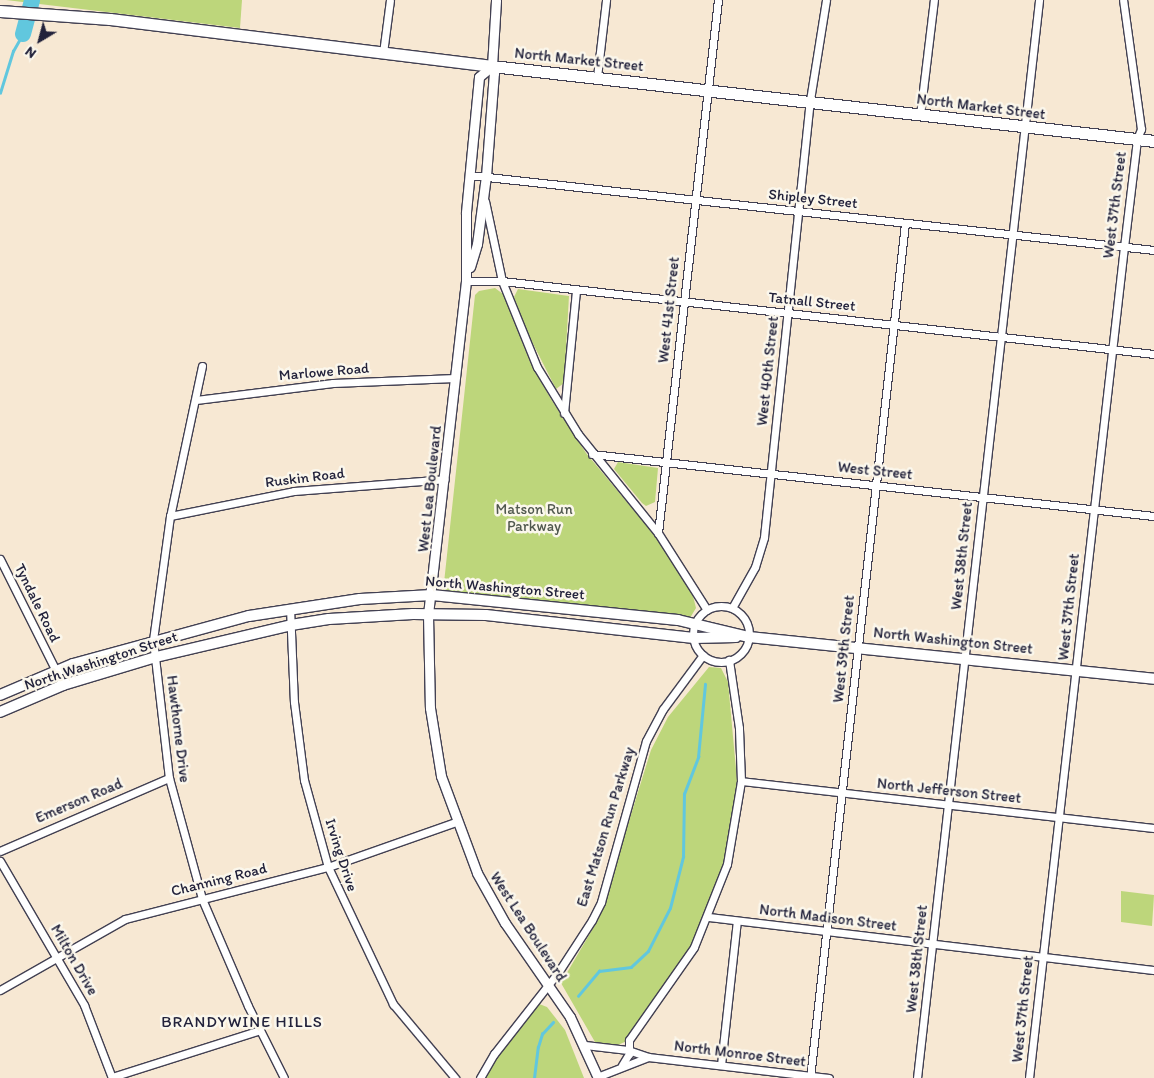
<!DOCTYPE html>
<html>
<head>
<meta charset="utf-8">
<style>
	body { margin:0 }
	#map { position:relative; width:1154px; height:1078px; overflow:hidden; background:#f7e8d3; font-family:Itim,sans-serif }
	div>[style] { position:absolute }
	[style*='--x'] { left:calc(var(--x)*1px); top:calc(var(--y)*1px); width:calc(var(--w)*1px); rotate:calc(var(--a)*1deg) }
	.green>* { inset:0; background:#bdd67b }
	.stream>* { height:2.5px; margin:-1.25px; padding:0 1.25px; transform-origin:1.25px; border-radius:1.25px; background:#61c7de }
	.river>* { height:16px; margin:-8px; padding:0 8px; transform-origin:8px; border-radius:8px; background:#61c7de }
	.roads { filter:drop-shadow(1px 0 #424052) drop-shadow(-1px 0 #424052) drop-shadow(0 1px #424052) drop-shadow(0 -1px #424052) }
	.minor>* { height:7px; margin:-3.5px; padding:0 3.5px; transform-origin:3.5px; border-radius:3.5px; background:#fff }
	.minor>.ring { margin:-3.5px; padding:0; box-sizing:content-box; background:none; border:7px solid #fff; border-radius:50% }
	.tertiary>* { height:9px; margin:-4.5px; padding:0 4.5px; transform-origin:4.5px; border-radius:4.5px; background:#fff }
	.secondary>* { height:10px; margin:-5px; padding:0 5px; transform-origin:5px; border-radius:5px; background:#fff }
	.primary>* { height:11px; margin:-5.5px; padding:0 5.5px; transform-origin:5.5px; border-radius:5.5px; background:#fff }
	span { translate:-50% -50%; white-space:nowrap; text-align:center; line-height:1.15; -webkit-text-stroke:5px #fbf7ec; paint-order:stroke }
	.street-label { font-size:15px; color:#22223b }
	.park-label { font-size:15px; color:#50584e }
	.neighbourhood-label { font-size:16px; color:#22223b; letter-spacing:1px }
	.north { position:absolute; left:15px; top:15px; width:50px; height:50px; -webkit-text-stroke:4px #fbf7ec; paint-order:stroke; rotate:217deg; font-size:14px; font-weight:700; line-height:20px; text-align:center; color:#22223b }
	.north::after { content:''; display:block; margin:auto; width:18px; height:22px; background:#22223b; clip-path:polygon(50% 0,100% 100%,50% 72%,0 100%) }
</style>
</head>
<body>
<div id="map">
	<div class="green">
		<div style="clip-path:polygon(6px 0,242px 0,240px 28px)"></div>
		<div style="clip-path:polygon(495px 288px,503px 294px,531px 364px,551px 399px,586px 453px,661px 543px,692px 592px,696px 608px,690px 618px,443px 592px,475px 295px,479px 291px)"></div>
		<div style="clip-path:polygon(518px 289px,569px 296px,564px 383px,556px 389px,526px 330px,514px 297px)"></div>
		<div style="clip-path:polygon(618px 462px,658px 468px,655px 502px,646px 506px,642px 503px,614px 469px)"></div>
		<div style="clip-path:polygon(709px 667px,721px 668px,728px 682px,737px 780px,730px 842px,722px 881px,697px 941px,629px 1040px,618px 1045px,595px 1042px,561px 983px,599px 918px,651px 750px,668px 717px)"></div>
		<div style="clip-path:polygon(1121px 891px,1154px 895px,1152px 926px,1121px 922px)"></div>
		<div style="clip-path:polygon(534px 1002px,547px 1007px,565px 1030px,584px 1078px,480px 1078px)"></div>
	</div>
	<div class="stream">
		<div style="--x:0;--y:93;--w:44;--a:-72.8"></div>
		<div style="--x:13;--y:51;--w:20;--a:-60"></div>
		<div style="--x:578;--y:996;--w:33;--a:-50"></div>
		<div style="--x:599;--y:971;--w:32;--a:-7"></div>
		<div style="--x:631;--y:967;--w:23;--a:-43"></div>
		<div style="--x:648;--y:951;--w:48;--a:-62.9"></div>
		<div style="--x:670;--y:908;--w:53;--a:-75.7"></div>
		<div style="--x:683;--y:857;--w:63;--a:-89.1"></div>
		<div style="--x:684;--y:794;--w:40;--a:-69"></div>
		<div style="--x:698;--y:757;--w:73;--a:-84.5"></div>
		<div style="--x:534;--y:1078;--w:31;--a:-83"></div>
		<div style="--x:538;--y:1047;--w:14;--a:-73"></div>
		<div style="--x:542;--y:1034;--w:16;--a:-47"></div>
	</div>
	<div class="river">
		<div style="--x:23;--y:34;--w:35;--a:-75"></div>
	</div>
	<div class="roads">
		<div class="minor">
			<div style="--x:383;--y:53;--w:53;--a:-82.5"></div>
			<div style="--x:597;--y:77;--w:78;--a:-83.3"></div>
			<div style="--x:920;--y:115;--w:116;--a:-83.1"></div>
			<div style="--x:469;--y:175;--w:689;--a:6.25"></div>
			<div style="--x:485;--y:201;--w:82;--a:78"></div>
			<div style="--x:502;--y:281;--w:93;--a:67.9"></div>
			<div style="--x:537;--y:367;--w:79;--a:58.5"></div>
			<div style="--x:578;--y:434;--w:127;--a:51.1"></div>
			<div style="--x:658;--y:533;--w:91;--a:57.5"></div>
			<div style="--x:466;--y:281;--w:36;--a:0"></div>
			<div style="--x:502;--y:281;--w:656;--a:6.39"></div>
			<div style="--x:202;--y:366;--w:153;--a:102"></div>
			<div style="--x:170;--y:516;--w:125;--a:97.8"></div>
			<div style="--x:153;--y:640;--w:139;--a:83.4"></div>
			<div style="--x:169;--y:778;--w:125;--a:74.7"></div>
			<div style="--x:202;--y:899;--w:116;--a:66.7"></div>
			<div style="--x:248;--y:1006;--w:80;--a:63.4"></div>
			<div style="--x:196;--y:400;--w:138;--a:-7.1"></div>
			<div style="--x:333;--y:383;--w:122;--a:-2.3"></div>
			<div style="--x:564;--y:413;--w:124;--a:-84.4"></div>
			<div style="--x:592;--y:454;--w:565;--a:6.3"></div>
			<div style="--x:170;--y:516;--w:126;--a:-11.4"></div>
			<div style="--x:294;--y:491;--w:151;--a:-4.5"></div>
			<div style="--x:658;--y:533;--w:536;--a:-83.58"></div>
			<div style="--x:0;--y:559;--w:141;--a:63.4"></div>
			<div class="ring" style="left:693px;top:606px;width:49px;height:49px"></div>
			<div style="--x:290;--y:608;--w:94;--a:87.6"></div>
			<div style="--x:294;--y:702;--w:79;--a:82.7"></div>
			<div style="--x:304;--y:780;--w:90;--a:74.6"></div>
			<div style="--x:328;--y:867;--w:152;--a:64.6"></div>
			<div style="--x:393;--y:1004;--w:97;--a:50"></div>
			<div style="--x:732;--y:608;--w:47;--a:-60.7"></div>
			<div style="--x:755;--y:567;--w:31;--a:-73"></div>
			<div style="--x:764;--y:537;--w:439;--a:-84"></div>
			<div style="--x:810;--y:100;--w:101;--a:-80.9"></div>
			<div style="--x:741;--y:781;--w:416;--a:6.5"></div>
			<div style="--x:0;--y:851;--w:184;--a:-23.4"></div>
			<div style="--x:0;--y:861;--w:167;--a:59.7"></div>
			<div style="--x:84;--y:1005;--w:78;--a:69"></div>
			<div style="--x:708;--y:917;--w:449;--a:6.8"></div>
			<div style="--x:0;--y:990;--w:144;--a:-29.6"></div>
			<div style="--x:125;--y:919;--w:210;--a:-14.4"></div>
			<div style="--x:328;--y:867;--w:136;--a:-19.4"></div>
			<div style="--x:585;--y:1045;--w:43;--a:6.6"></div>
			<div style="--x:628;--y:1050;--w:21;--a:19"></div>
			<div style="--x:648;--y:1057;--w:182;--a:6.6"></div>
			<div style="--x:622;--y:1065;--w:13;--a:-58"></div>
			<div style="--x:629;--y:1054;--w:14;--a:-90"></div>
			<div style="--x:629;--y:1040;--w:113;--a:-55"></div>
			<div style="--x:694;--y:947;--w:89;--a:-68.3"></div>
			<div style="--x:727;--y:864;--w:84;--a:-80.4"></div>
			<div style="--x:741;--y:781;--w:53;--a:-92.2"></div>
			<div style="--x:739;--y:728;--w:69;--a:-98.4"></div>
			<div style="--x:721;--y:1065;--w:145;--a:-83.7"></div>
			<div style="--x:112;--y:1077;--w:155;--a:-17.6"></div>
			<div style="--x:597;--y:1077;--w:55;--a:-21.4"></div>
			<div style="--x:480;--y:1078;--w:28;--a:-60"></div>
			<div style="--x:494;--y:1054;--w:105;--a:-51.9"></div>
			<div style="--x:559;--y:971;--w:61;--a:-57.1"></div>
			<div style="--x:592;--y:920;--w:20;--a:-63"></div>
			<div style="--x:601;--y:902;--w:167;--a:-74.4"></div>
			<div style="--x:646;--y:741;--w:36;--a:-62"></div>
			<div style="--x:663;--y:709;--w:67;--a:-53.5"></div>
			<div style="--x:810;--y:1078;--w:860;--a:-83.66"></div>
			<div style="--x:917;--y:1078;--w:1085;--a:-83.54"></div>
			<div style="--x:1029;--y:1078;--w:836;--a:-83.48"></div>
			<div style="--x:1124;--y:247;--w:109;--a:-83.1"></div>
			<div style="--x:1137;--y:139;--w:11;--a:-68"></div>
			<div style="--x:1141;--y:129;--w:130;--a:-97.9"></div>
		</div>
		<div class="tertiary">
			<div style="--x:492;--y:66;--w:17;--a:140"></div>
			<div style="--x:479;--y:77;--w:137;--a:95.5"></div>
			<div style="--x:466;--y:213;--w:68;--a:90"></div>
			<div style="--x:466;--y:281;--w:336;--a:96.5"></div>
			<div style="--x:428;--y:615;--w:93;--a:88.8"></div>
			<div style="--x:430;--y:708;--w:69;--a:80.8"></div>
			<div style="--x:441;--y:776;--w:103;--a:69.6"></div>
			<div style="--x:477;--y:873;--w:57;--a:60.8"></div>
			<div style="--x:505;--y:923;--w:114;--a:55.3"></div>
			<div style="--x:570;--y:1017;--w:67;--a:65.3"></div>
			<div style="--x:470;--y:267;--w:24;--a:-73"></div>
			<div style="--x:477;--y:244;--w:69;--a:-82.5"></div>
			<div style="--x:486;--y:176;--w:103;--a:-85.6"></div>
			<div style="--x:494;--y:73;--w:7;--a:-106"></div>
			<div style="--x:492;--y:66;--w:66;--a:-86.5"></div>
		</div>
		<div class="secondary">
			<div style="--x:0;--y:695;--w:79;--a:-23"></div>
			<div style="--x:73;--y:664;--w:182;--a:-15.3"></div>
			<div style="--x:249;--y:616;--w:112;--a:-8.7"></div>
			<div style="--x:360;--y:599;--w:72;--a:-3.2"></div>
			<div style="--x:432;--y:595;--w:247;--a:5.8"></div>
			<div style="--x:678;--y:620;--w:73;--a:13.5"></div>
			<div style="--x:749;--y:637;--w:407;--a:5.9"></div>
			<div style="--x:0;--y:712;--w:69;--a:-23.2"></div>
			<div style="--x:63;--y:685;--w:97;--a:-16.8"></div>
			<div style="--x:156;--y:657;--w:139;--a:-13.3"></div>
			<div style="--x:291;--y:625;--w:38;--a:-9"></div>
			<div style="--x:329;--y:619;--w:84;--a:-3.4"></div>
			<div style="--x:413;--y:614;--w:73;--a:0.8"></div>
			<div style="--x:486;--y:615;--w:209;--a:6.3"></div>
			<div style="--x:694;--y:638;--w:42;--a:-1.4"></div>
		</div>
		<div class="primary">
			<div style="--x:0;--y:11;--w:110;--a:4.2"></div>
			<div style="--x:110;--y:19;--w:385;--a:7"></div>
			<div style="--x:492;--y:66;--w:666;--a:6.46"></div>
		</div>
	</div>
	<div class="street-label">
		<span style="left:579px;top:60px;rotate:6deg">North Market Street</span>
		<span style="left:981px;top:107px;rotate:7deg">North Market Street</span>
		<span style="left:813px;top:199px;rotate:6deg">Shipley Street</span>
		<span style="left:1115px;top:205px;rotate:-83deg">West 37th Street</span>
		<span style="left:812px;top:302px;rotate:6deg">Tatnall Street</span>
		<span style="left:669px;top:310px;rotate:-84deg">West 41st Street</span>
		<span style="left:768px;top:371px;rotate:-84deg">West 40th Street</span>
		<span style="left:324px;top:372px;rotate:-5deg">Marlowe Road</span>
		<span style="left:875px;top:471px;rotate:6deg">West Street</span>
		<span style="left:305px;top:478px;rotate:-7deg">Ruskin Road</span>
		<span style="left:430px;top:489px;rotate:-84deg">West Lea Boulevard</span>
		<span style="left:962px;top:556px;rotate:-84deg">West 38th Street</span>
		<span style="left:505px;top:588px;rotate:5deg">North Washington Street</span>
		<span style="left:37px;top:603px;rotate:64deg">Tyndale Road</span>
		<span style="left:1069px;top:607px;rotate:-84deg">West 37th Street</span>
		<span style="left:953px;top:641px;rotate:6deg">North Washington Street</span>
		<span style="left:844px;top:649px;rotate:-84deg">West 39th Street</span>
		<span style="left:101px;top:661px;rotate:-18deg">North Washington Street</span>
		<span style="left:178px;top:729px;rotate:83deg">Hawthorne Drive</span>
		<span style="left:949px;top:791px;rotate:6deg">North Jefferson Street</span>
		<span style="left:79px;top:801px;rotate:-23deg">Emerson Road</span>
		<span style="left:606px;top:827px;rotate:-73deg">East Matson Run Parkway</span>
		<span style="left:341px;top:855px;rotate:72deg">Irving Drive</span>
		<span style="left:219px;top:880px;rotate:-14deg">Channing Road</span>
		<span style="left:828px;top:918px;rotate:7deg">North Madison Street</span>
		<span style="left:528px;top:927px;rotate:57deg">West Lea Boulevard</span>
		<span style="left:917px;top:959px;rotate:-84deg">West 38th Street</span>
		<span style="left:74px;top:960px;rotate:60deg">Milton Drive</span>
		<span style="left:1023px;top:1009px;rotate:-84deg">West 37th Street</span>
		<span style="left:740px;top:1054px;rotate:7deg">North Monroe Street</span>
	</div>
	<div class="park-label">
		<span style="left:534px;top:518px">Matson Run<br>Parkway</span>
	</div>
	<div class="neighbourhood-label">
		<span style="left:242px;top:1022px">BRANDYWINE HILLS</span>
	</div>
	<div class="north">N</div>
</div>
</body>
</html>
